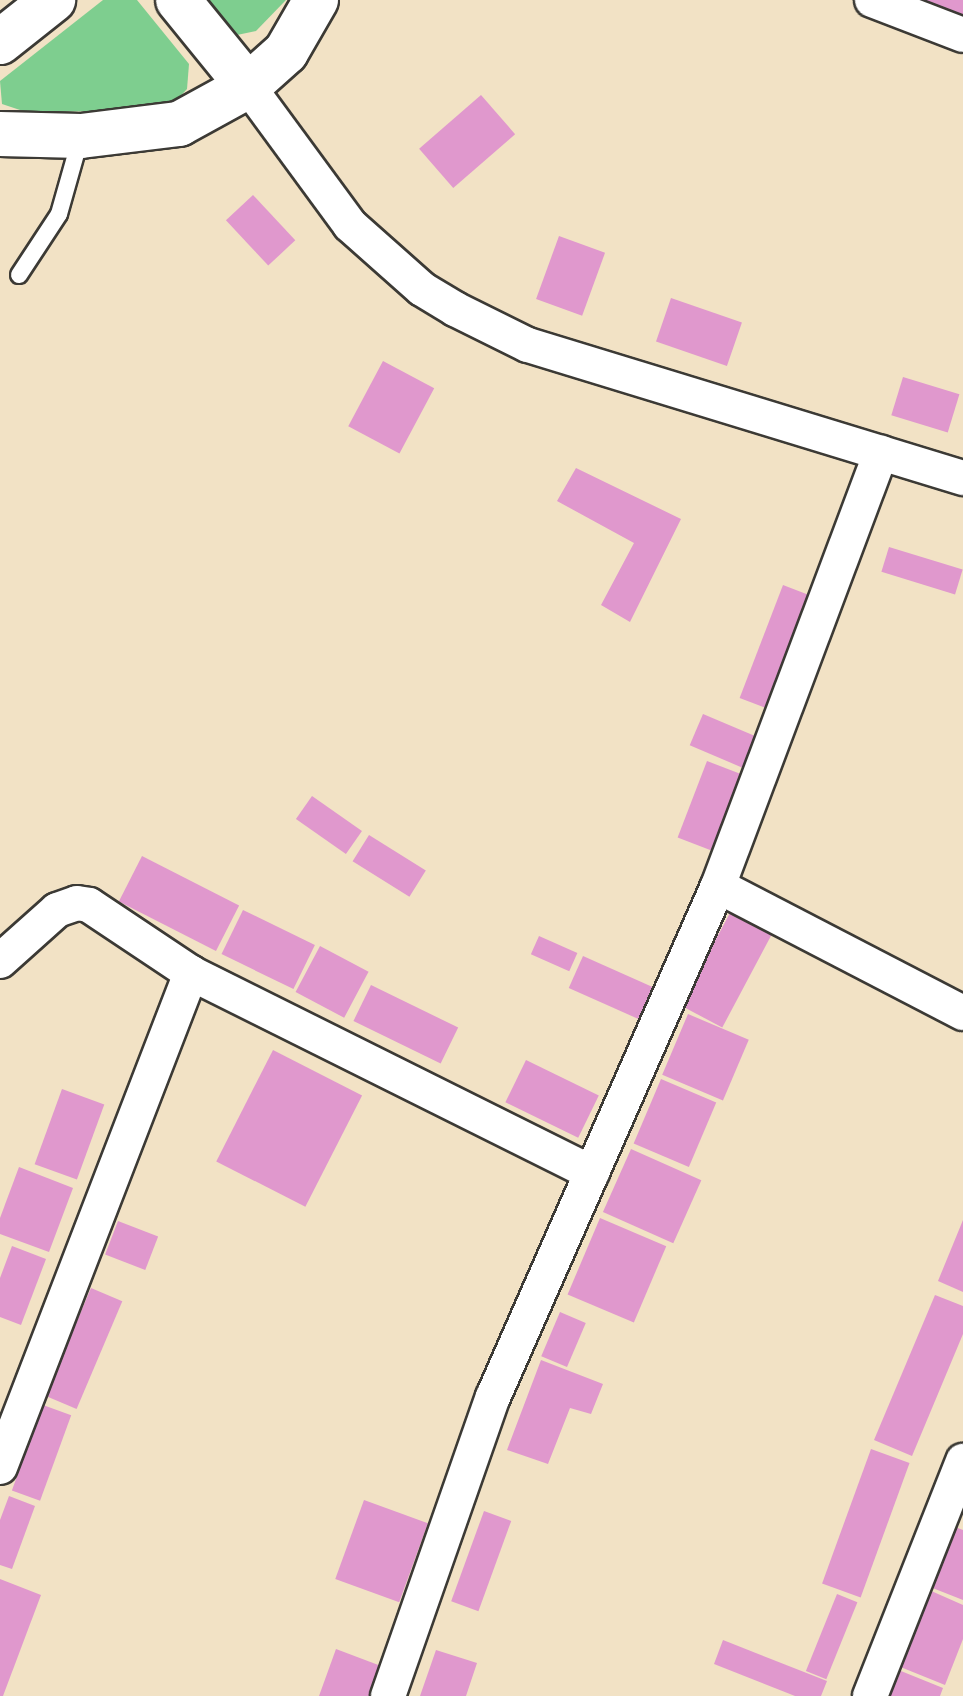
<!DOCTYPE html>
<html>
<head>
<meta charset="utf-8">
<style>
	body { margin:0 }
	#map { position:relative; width:963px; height:1696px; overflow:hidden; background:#f2e2c5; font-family:Pangolin,sans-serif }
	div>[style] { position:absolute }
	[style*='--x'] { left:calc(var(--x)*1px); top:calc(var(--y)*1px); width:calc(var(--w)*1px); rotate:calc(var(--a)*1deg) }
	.green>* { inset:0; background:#7ece8f }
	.building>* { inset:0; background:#e098cd; transform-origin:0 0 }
	.roads { filter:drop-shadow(2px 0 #3c3a35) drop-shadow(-2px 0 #3c3a35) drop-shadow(0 2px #3c3a35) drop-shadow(0 -2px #3c3a35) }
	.service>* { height:16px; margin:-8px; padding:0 8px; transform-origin:8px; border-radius:8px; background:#fff }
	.minor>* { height:34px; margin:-17px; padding:0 17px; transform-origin:17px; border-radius:17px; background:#fff }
	.secondary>* { height:44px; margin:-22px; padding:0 22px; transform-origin:22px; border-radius:22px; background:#fff }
	.trunk>* { height:44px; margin:-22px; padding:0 22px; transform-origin:22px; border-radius:22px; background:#fff }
	span { translate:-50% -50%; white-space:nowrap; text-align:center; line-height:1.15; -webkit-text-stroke:6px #fcf5e5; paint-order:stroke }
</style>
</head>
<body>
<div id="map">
	<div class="green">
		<div style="clip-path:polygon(103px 0,137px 0,189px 64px,187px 89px,175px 102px,113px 111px,26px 112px,2px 104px,0 81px)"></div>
		<div style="clip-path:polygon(201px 0,286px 0,256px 31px,237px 35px,218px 26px)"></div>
	</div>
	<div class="building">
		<div style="clip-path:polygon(901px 0,963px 0,963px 27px)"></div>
		<div style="left:481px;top:95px;width:52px;height:82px;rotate:49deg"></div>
		<div style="left:253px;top:195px;width:62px;height:37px;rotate:47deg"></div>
		<div style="left:559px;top:236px;width:49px;height:67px;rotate:20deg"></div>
		<div style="left:671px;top:298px;width:75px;height:46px;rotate:19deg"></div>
		<div style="left:383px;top:361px;width:58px;height:74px;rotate:28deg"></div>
		<div style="left:903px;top:377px;width:59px;height:40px;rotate:17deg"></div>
		<div style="clip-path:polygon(576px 468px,681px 519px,630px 622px,601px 605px,634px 543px,557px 501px)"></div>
		<div style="left:889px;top:547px;width:77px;height:26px;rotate:17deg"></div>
		<div style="left:783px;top:585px;width:34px;height:121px;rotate:21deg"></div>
		<div style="left:703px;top:714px;width:61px;height:34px;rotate:23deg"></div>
		<div style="left:707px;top:761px;width:39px;height:82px;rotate:21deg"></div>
		<div style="left:312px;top:796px;width:61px;height:28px;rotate:35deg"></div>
		<div style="left:369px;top:835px;width:67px;height:31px;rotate:32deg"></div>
		<div style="left:142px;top:856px;width:109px;height:51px;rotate:27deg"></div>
		<div style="left:243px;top:910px;width:80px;height:49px;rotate:26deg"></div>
		<div style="left:731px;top:911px;width:47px;height:107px;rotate:28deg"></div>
		<div style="left:539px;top:936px;width:42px;height:20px;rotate:24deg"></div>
		<div style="left:320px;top:946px;width:55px;height:52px;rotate:28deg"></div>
		<div style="left:583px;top:956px;width:78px;height:35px;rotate:24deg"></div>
		<div style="left:371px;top:985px;width:97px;height:40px;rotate:26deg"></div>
		<div style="left:688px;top:1014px;width:66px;height:66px;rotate:23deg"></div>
		<div style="left:273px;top:1050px;width:100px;height:125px;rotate:27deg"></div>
		<div style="left:526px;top:1060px;width:81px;height:47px;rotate:26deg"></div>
		<div style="left:661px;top:1079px;width:60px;height:70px;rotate:23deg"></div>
		<div style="left:62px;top:1089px;width:45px;height:80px;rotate:20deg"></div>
		<div style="left:631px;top:1149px;width:77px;height:69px;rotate:24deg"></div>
		<div style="clip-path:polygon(19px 1167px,73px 1188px,49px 1252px,0 1234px,0 1218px)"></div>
		<div style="left:600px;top:1218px;width:72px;height:83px;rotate:23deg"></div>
		<div style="clip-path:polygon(963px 1220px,963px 1292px,938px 1281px)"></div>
		<div style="left:118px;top:1221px;width:43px;height:36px;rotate:21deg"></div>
		<div style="clip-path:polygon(12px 1246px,46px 1259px,21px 1325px,0 1317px,0 1278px)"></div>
		<div style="left:91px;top:1288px;width:34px;height:117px;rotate:23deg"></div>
		<div style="clip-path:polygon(935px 1295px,963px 1306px,963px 1334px,912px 1456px,874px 1440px)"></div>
		<div style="left:560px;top:1312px;width:28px;height:48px;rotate:23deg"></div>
		<div style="clip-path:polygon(541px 1360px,603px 1384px,591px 1414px,570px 1408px,548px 1464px,507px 1450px)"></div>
		<div style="left:43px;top:1405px;width:30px;height:91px;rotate:20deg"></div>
		<div style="left:871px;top:1449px;width:41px;height:143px;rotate:20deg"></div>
		<div style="clip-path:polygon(9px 1496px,35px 1506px,12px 1569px,0 1565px,0 1520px)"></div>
		<div style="left:364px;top:1500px;width:68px;height:84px;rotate:20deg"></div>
		<div style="left:484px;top:1511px;width:29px;height:96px;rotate:20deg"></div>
		<div style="clip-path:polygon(955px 1527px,963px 1530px,963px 1600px,930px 1587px)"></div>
		<div style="clip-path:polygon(0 1579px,41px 1595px,3px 1696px,0 1696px)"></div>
		<div style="clip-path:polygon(929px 1590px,963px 1605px,963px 1639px,945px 1685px,898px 1666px)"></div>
		<div style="left:837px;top:1594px;width:22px;height:83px;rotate:22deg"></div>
		<div style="clip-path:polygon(723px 1640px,827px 1681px,821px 1696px,795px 1696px,714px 1664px)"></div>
		<div style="clip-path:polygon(336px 1649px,381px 1666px,370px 1696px,319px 1696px)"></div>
		<div style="clip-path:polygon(436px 1650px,477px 1663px,466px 1696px,420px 1696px)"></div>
		<div style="clip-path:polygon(896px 1669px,943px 1688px,940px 1696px,885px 1696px)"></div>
	</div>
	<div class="roads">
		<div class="service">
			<div style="--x:19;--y:275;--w:73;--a:-56.7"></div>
			<div style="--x:59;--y:214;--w:77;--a:-74.2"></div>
		</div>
		<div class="minor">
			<div style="--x:872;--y:0;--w:97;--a:21"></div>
			<div style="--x:248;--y:86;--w:172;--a:53.7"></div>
			<div style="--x:350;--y:225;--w:96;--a:41.6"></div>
			<div style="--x:422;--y:289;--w:39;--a:31"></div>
			<div style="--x:455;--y:309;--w:81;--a:26.3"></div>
			<div style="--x:528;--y:345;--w:455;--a:17"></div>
			<div style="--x:718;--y:886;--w:276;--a:27.4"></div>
			<div style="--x:0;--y:961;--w:76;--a:-41.8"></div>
			<div style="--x:57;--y:910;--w:21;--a:-19"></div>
			<div style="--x:77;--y:903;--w:12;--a:9"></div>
			<div style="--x:89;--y:905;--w:123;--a:33.7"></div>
			<div style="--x:0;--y:1467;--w:530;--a:-68.86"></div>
			<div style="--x:191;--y:973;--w:448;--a:26.5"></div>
			<div style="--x:388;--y:1696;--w:317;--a:-70.7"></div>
			<div style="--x:493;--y:1397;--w:558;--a:-66.24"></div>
			<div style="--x:718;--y:886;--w:463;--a:-69.4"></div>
			<div style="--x:870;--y:1696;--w:253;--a:-68.4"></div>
		</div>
		<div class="secondary">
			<div style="--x:178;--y:0;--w:111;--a:50.9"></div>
		</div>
		<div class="trunk">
			<div style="--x:0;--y:42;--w:68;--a:-38.4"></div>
			<div style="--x:0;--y:134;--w:81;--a:1.4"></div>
			<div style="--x:81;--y:136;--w:99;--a:-7"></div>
			<div style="--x:179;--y:124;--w:79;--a:-28.8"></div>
			<div style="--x:248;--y:86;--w:51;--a:-41.8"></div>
			<div style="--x:286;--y:52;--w:60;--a:-60"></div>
		</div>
	</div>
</div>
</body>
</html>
